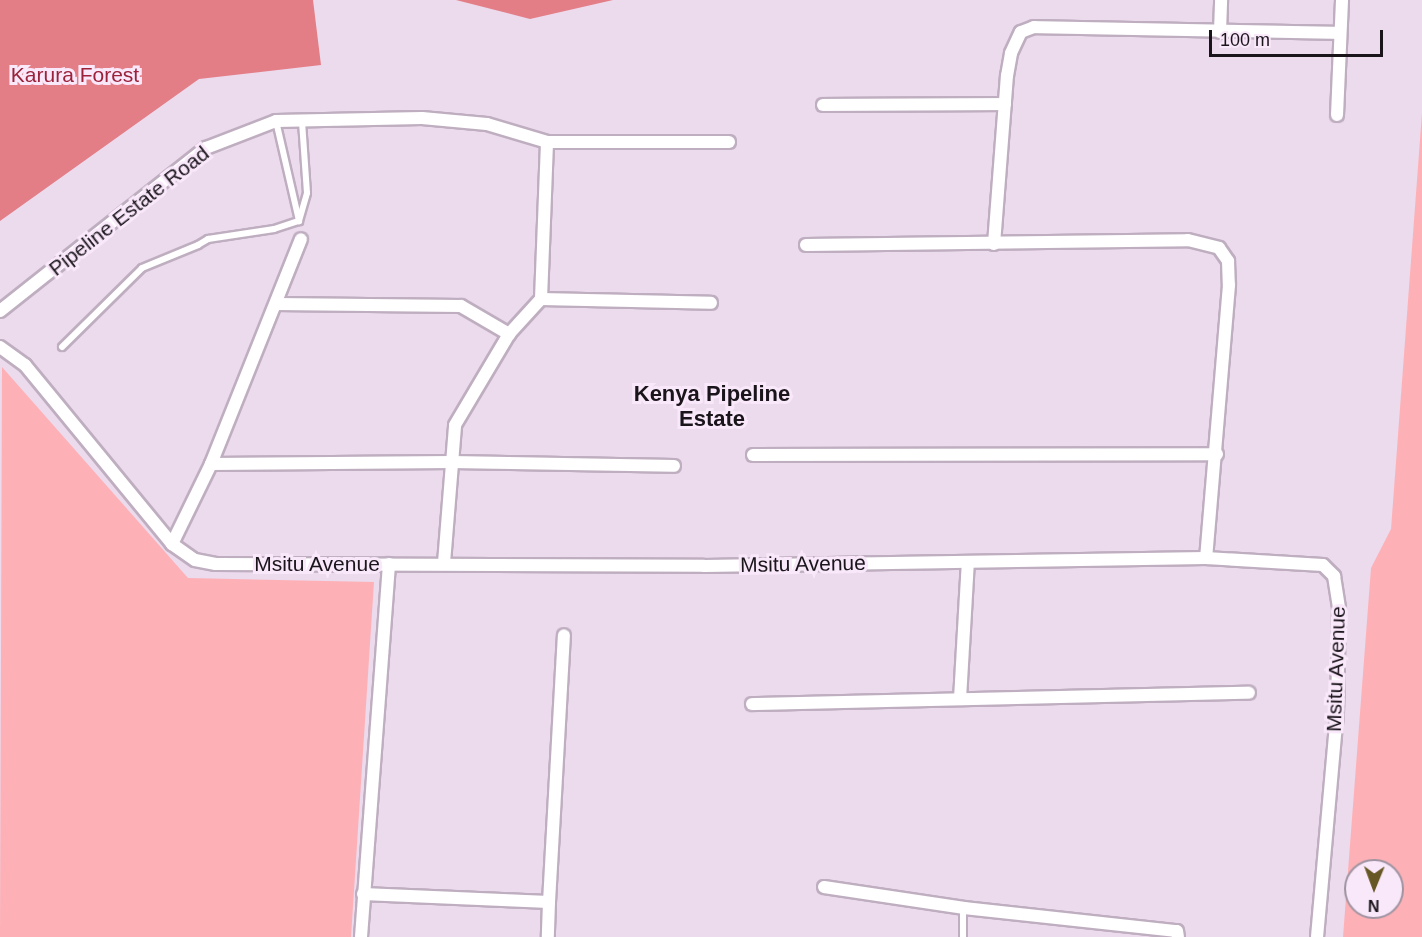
<!DOCTYPE html>
<html>
<head>
<meta charset="utf-8">
<style>
	body { margin:0 }
	#map { position:relative; width:1422px; height:937px; overflow:hidden; background:#ecdaed; font-family:Arial,sans-serif }
	div>[style] { position:absolute }
	[style*='--x'] { left:calc(var(--x)*1px); top:calc(var(--y)*1px); width:calc(var(--w)*1px); rotate:calc(var(--a)*1deg) }
	.green>* { inset:0; background:#fdb1b6 }
	.forest>* { inset:0; background:#e37e87 }
	.roads { filter:drop-shadow(2px 0 #bfaec0) drop-shadow(-2px 0 #bfaec0) drop-shadow(0 2px #bfaec0) drop-shadow(0 -2px #bfaec0) }
	.service>* { height:6px; margin:-3px; padding:0 3px; transform-origin:3px; border-radius:3px; background:#fff }
	.minor>* { height:12px; margin:-6px; padding:0 6px; transform-origin:6px; border-radius:6px; background:#fff }
	span { translate:-50% -50%; white-space:nowrap; text-align:center; line-height:1.15; -webkit-text-stroke:6px #f9e8fa; paint-order:stroke }
	.park-label { font-size:21px; color:#9b223a }
	.street-label { font-size:21px; color:#1a141b }
	.neighbourhood-label { font-size:22px; color:#1a141b; font-weight:700 }
	.north { position:absolute; left:1344px; top:859px; width:60px; height:60px; box-sizing:border-box; background:#f9e8fa; border:2px solid #a093a1; border-radius:50%; rotate:181deg; font-size:16px; font-weight:700; line-height:24px; text-align:center; color:#1a141b }
	.north::after { content:''; display:block; margin:auto; width:21px; height:27px; background:#675725; clip-path:polygon(50% 0,100% 100%,50% 72%,0 100%) }
	.scale { position:absolute; left:1209px; top:30px; width:174px; height:27px; box-sizing:border-box; border:3px solid #1a141b; border-top:0; padding-left:8px; font-size:18px; line-height:21px; white-space:nowrap; color:#1a141b; -webkit-text-stroke:4px #f9e8fa; paint-order:stroke }
</style>
</head>
<body>
<div id="map">
	<div class="green">
		<div style="clip-path:polygon(evenodd,1422px 113px,1422px 937px,1343px 937px,1371px 568px,1391px 529px,1422px 113px,1356px 871px,1392px 871px,1392px 907px,1356px 907px,1356px 871px)"></div>
		<div style="clip-path:polygon(2px 367px,188px 578px,374px 582px,351px 937px,0 937px)"></div>
	</div>
	<div class="forest">
		<div style="clip-path:polygon(0 0,313px 0,321px 65px,199px 79px,0 221px)"></div>
		<div style="clip-path:polygon(456px 0,613px 0,530px 19px)"></div>
	</div>
	<div class="roads">
		<div class="service">
			<div style="--x:276;--y:121;--w:103;--a:77"></div>
			<div style="--x:299;--y:221;--w:29;--a:-74"></div>
			<div style="--x:307;--y:193;--w:72;--a:-94"></div>
			<div style="--x:62;--y:347;--w:112;--a:-44.6"></div>
			<div style="--x:142;--y:268;--w:61;--a:-22.3"></div>
			<div style="--x:198;--y:245;--w:12;--a:-31"></div>
			<div style="--x:208;--y:239;--w:67;--a:-8.6"></div>
			<div style="--x:274;--y:229;--w:26;--a:-18"></div>
			<div style="--x:963;--y:937;--w:29;--a:-90"></div>
		</div>
		<div class="minor">
			<div style="--x:1220;--y:32;--w:32;--a:-88"></div>
			<div style="--x:823;--y:105;--w:182;--a:-0.3"></div>
			<div style="--x:1337;--y:115;--w:115;--a:-87.5"></div>
			<div style="--x:994;--y:244;--w:169;--a:-85.6"></div>
			<div style="--x:1007;--y:76;--w:23;--a:-80"></div>
			<div style="--x:1011;--y:53;--w:23;--a:-65"></div>
			<div style="--x:1021;--y:32;--w:14;--a:-21"></div>
			<div style="--x:1034;--y:27;--w:305;--a:1.1"></div>
			<div style="--x:806;--y:245;--w:382;--a:-0.7"></div>
			<div style="--x:1188;--y:240;--w:32;--a:14"></div>
			<div style="--x:1219;--y:248;--w:16;--a:55"></div>
			<div style="--x:1228;--y:261;--w:24;--a:88"></div>
			<div style="--x:1229;--y:285;--w:274;--a:94.8"></div>
			<div style="--x:541;--y:299;--w:170;--a:1.3"></div>
			<div style="--x:276;--y:304;--w:185;--a:0.6"></div>
			<div style="--x:461;--y:306;--w:56;--a:30.3"></div>
			<div style="--x:0;--y:311;--w:263;--a:-38.4"></div>
			<div style="--x:206;--y:148;--w:75;--a:-21.1"></div>
			<div style="--x:276;--y:121;--w:146;--a:-1.2"></div>
			<div style="--x:422;--y:118;--w:65;--a:5.3"></div>
			<div style="--x:487;--y:124;--w:63;--a:16.7"></div>
			<div style="--x:547;--y:142;--w:182;--a:0"></div>
			<div style="--x:0;--y:347;--w:31;--a:36"></div>
			<div style="--x:25;--y:365;--w:232;--a:50.6"></div>
			<div style="--x:172;--y:544;--w:28;--a:35"></div>
			<div style="--x:195;--y:560;--w:21;--a:11"></div>
			<div style="--x:216;--y:564;--w:488;--a:0.2"></div>
			<div style="--x:704;--y:566;--w:502;--a:-0.91"></div>
			<div style="--x:1206;--y:558;--w:117;--a:3.4"></div>
			<div style="--x:1323;--y:565;--w:16;--a:45"></div>
			<div style="--x:1334;--y:576;--w:33;--a:81"></div>
			<div style="--x:1339;--y:609;--w:104;--a:91.1"></div>
			<div style="--x:1337;--y:713;--w:225;--a:95.1"></div>
			<div style="--x:753;--y:455;--w:464;--a:-0.1"></div>
			<div style="--x:211;--y:464;--w:241;--a:-0.5"></div>
			<div style="--x:452;--y:462;--w:222;--a:1"></div>
			<div style="--x:172;--y:544;--w:89;--a:-64"></div>
			<div style="--x:211;--y:464;--w:242;--a:-68.2"></div>
			<div style="--x:444;--y:563;--w:138;--a:-85.4"></div>
			<div style="--x:455;--y:425;--w:106;--a:-59.3"></div>
			<div style="--x:509;--y:334;--w:47;--a:-47.6"></div>
			<div style="--x:541;--y:299;--w:157;--a:-87.8"></div>
			<div style="--x:960;--y:699;--w:137;--a:-86.7"></div>
			<div style="--x:752;--y:704;--w:497;--a:-1.3"></div>
			<div style="--x:824;--y:887;--w:142;--a:8.5"></div>
			<div style="--x:964;--y:908;--w:214;--a:6.2"></div>
			<div style="--x:1177;--y:931;--w:6;--a:81"></div>
			<div style="--x:363;--y:894;--w:186;--a:2.5"></div>
			<div style="--x:549;--y:902;--w:35;--a:92"></div>
			<div style="--x:549;--y:902;--w:267;--a:-86.8"></div>
			<div style="--x:361;--y:937;--w:374;--a:-85.7"></div>
		</div>
	</div>
	<div class="park-label">
		<span style="left:75px;top:75px">Karura Forest</span>
	</div>
	<div class="street-label">
		<span style="left:129px;top:211px;rotate:-38deg">Pipeline Estate Road</span>
		<span style="left:317px;top:564px">Msitu Avenue</span>
		<span style="left:803px;top:564px;rotate:-1deg">Msitu Avenue</span>
		<span style="left:1336px;top:669px;rotate:-88deg">Msitu Avenue</span>
	</div>
	<div class="neighbourhood-label">
		<span style="left:712px;top:406px">Kenya Pipeline<br>Estate</span>
	</div>
	<div class="north">N</div>
	<div class="scale">100 m</div>
</div>
</body>
</html>
